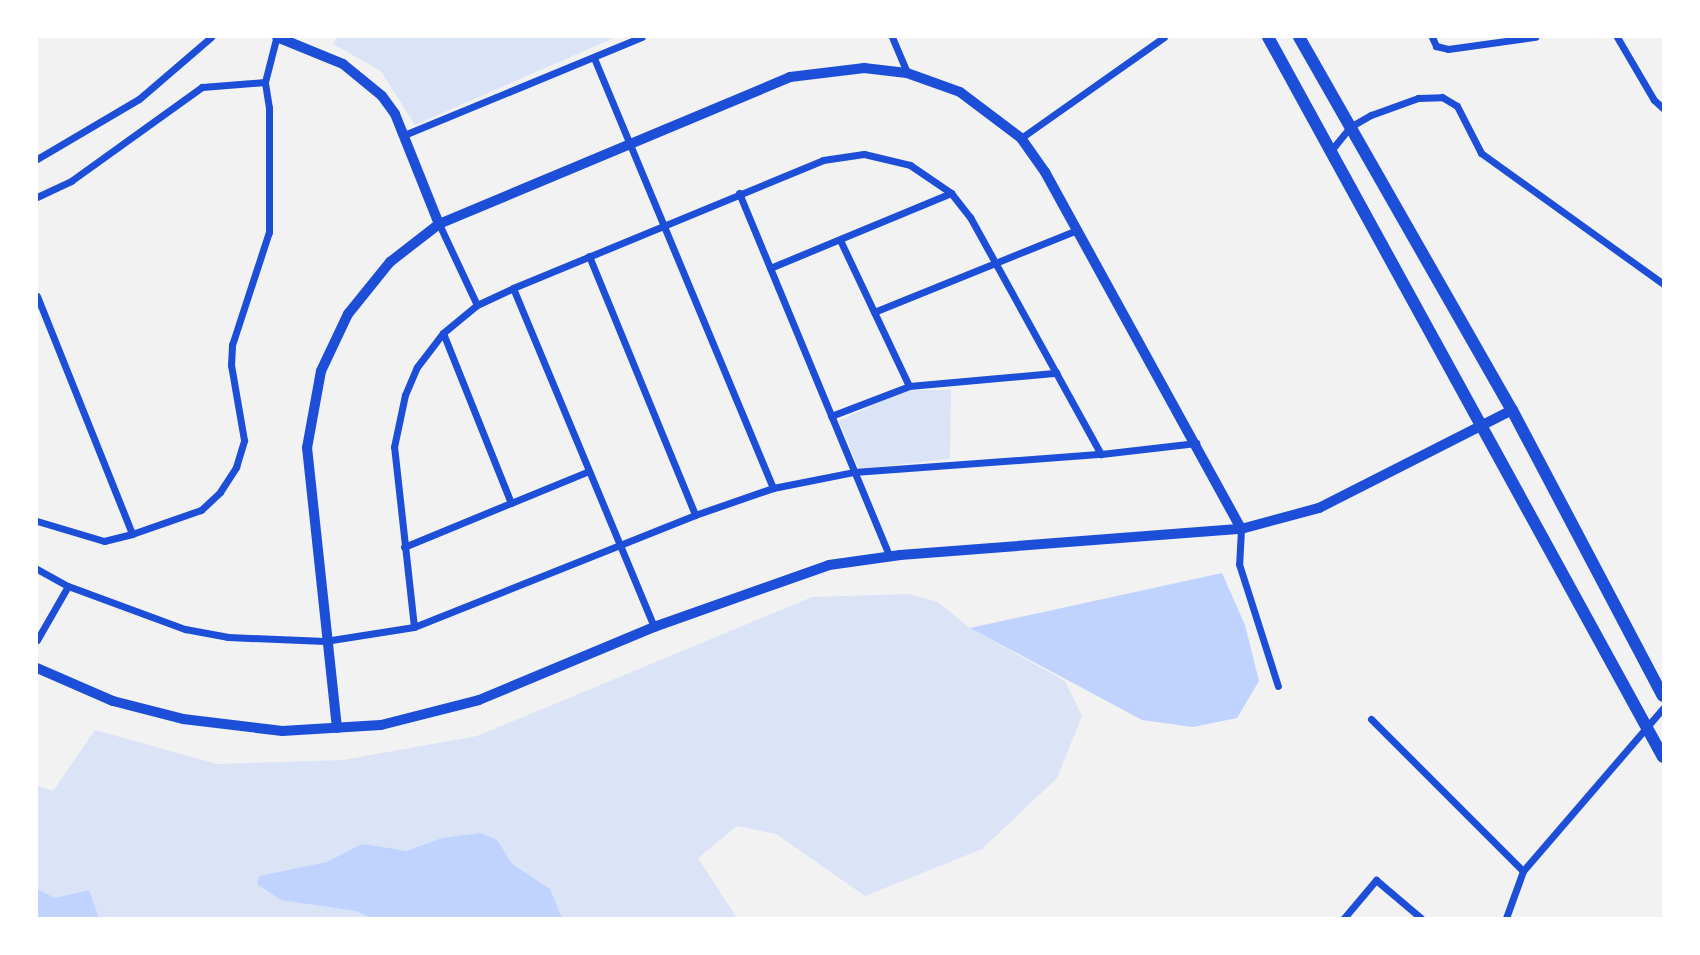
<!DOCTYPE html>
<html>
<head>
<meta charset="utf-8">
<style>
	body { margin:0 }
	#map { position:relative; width:1700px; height:955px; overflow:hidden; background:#f2f2f2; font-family:"Noto Serif",serif }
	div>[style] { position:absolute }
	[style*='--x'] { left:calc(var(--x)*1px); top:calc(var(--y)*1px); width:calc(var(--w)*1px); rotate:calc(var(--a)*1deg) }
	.green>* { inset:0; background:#dbe4f7 }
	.water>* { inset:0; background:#bfd3fe }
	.minor>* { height:7px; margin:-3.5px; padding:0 3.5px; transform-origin:3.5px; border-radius:3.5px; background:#1d4ed8 }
	.tertiary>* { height:10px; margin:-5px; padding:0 5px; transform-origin:5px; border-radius:5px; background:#1d4ed8 }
	.primary>* { height:12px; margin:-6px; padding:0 6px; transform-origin:6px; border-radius:6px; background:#1d4ed8 }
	span { translate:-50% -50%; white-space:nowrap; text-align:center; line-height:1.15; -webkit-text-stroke:7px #fff; paint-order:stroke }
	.frame { position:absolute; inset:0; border:38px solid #fff; pointer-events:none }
</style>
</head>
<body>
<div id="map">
	<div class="green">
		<div style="clip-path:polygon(337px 37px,616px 37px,415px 125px,381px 71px,333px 44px)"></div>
		<div style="clip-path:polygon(906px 390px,951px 390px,950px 459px,859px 469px,839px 421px)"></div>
		<div style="clip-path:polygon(909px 594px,938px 602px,970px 628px,1065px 681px,1082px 716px,1057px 778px,982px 849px,865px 896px,776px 834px,737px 826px,698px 858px,737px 918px,37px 918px,37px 785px,53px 791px,95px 730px,217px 764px,343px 760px,477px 736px,812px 597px)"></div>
	</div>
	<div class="water">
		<div style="clip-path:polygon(1222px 573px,1245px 625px,1259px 681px,1237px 718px,1193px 727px,1142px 720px,970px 628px)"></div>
		<div style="clip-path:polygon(481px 833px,497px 840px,512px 864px,550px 889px,562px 918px,372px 918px,356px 911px,281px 900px,257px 884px,260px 876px,327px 862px,362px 844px,407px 851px,442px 838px)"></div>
		<div style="clip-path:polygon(37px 889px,55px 898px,89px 890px,99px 918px,37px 918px)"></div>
	</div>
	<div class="minor">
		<div style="--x:892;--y:37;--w:39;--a:67"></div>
		<div style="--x:1432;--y:37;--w:10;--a:66"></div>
		<div style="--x:1436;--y:46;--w:12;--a:14"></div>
		<div style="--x:1448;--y:49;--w:88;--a:-7.9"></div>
		<div style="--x:1617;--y:37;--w:73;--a:59.6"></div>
		<div style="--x:1654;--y:100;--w:12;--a:42"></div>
		<div style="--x:594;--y:58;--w:466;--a:67.4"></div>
		<div style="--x:404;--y:135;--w:257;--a:-22.4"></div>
		<div style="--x:1021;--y:138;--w:175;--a:-35.2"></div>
		<div style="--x:1329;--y:153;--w:33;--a:-51"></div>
		<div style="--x:1350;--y:127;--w:24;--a:-30"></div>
		<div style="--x:1371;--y:115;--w:50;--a:-19.9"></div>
		<div style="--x:1418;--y:98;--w:24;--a:-2"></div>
		<div style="--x:1442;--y:97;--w:17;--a:31"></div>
		<div style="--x:1457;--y:106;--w:53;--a:62.9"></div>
		<div style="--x:1481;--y:153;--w:224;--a:35.7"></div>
		<div style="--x:37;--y:159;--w:118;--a:-30.5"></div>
		<div style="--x:139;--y:99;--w:95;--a:-40.7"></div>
		<div style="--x:739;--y:193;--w:394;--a:67.5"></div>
		<div style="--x:37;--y:197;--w:38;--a:-25"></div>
		<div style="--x:71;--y:181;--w:161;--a:-35.7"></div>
		<div style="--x:202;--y:87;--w:63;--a:-4.5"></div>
		<div style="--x:439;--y:224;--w:89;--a:64.9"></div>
		<div style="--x:840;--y:240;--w:161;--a:64.7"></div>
		<div style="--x:909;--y:386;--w:148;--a:-5.1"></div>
		<div style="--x:589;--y:256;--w:280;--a:67.7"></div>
		<div style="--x:770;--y:268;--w:196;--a:-22.5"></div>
		<div style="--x:513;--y:288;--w:367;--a:67.4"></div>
		<div style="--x:37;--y:296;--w:256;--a:68.2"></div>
		<div style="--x:874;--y:312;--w:219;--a:-22"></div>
		<div style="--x:443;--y:333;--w:183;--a:68.2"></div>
		<div style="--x:511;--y:503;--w:84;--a:-22.3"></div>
		<div style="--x:831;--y:416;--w:84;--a:-21"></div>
		<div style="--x:37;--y:521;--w:70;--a:16.6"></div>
		<div style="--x:104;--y:541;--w:29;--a:-14"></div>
		<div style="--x:132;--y:534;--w:73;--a:-19.2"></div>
		<div style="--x:201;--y:510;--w:26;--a:-43"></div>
		<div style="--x:220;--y:492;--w:30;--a:-57"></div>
		<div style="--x:236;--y:467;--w:28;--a:-73"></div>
		<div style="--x:244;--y:440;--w:76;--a:-99.8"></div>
		<div style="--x:231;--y:365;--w:20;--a:-87"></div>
		<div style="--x:232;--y:345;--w:119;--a:-71.9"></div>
		<div style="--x:269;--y:232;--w:124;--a:-90"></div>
		<div style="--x:269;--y:108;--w:26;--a:-99"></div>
		<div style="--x:265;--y:82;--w:44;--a:-75.7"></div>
		<div style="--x:1241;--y:529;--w:35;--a:93"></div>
		<div style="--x:1239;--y:564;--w:128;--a:72.3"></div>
		<div style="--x:404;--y:547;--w:116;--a:-22.4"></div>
		<div style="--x:37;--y:569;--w:35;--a:29"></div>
		<div style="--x:68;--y:586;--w:125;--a:20.2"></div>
		<div style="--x:185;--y:629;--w:44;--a:10.5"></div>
		<div style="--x:228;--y:637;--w:97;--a:2.4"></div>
		<div style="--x:325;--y:641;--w:90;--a:-8.9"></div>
		<div style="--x:414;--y:627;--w:302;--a:-21.7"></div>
		<div style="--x:695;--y:515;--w:83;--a:-19.1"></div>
		<div style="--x:773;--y:488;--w:83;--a:-11.2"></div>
		<div style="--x:854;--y:472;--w:248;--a:-4.2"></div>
		<div style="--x:1101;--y:454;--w:96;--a:-6.6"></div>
		<div style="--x:414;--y:627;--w:181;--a:-96.3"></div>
		<div style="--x:394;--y:447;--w:53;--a:-78.1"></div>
		<div style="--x:405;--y:395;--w:30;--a:-67"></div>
		<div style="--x:417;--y:367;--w:43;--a:-52.6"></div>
		<div style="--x:443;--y:333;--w:44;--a:-39.5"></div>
		<div style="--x:477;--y:305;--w:40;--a:-25"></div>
		<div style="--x:513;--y:288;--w:335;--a:-22.4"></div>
		<div style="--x:823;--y:160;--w:41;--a:-8.3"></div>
		<div style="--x:864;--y:154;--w:47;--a:13.4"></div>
		<div style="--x:910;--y:165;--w:50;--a:34.3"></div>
		<div style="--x:951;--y:193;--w:31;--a:52"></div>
		<div style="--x:970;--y:217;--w:271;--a:61.1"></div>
		<div style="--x:37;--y:640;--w:62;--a:-60.1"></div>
		<div style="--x:1371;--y:719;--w:215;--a:45"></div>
		<div style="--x:1344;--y:918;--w:50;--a:-49.9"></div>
		<div style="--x:1376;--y:880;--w:59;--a:40.2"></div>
		<div style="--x:1506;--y:918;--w:50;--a:-70.1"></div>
		<div style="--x:1523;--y:871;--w:215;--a:-49.3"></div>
	</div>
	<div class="tertiary">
		<div style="--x:277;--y:37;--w:71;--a:22.2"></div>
		<div style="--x:343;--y:64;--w:50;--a:39.4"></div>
		<div style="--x:382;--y:96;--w:22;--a:54"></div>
		<div style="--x:395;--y:114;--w:118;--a:68.2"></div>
		<div style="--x:37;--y:668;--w:83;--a:23.5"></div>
		<div style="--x:113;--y:701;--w:72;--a:14.4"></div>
		<div style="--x:183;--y:719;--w:100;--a:6.9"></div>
		<div style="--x:282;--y:731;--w:99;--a:-3.5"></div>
		<div style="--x:381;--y:725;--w:101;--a:-14.3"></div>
		<div style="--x:479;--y:700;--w:190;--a:-22.6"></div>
		<div style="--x:654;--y:627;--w:186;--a:-19.5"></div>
		<div style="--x:829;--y:565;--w:72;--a:-8"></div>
		<div style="--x:900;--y:555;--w:342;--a:-4.4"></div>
		<div style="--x:1241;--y:529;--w:81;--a:-15.1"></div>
		<div style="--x:1319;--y:508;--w:216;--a:-26.9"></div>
		<div style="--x:337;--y:728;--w:282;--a:-96.1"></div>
		<div style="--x:307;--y:448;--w:78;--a:-79.7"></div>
		<div style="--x:321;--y:371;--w:63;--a:-64.7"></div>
		<div style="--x:348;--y:314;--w:67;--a:-51.1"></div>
		<div style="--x:390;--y:262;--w:62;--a:-37.8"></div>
		<div style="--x:439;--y:224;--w:381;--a:-22.7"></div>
		<div style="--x:790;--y:77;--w:75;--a:-6.9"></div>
		<div style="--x:864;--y:68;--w:43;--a:6.6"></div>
		<div style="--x:907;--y:73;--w:56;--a:19.7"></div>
		<div style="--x:960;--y:92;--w:76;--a:37"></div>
		<div style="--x:1021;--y:138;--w:42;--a:54.8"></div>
		<div style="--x:1045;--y:172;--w:407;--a:61.2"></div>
	</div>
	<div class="primary">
		<div style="--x:1268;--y:37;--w:821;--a:61.25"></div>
		<div style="--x:1299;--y:37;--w:430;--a:60.3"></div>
		<div style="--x:1512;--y:410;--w:323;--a:62.2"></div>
	</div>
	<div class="frame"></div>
</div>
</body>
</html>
